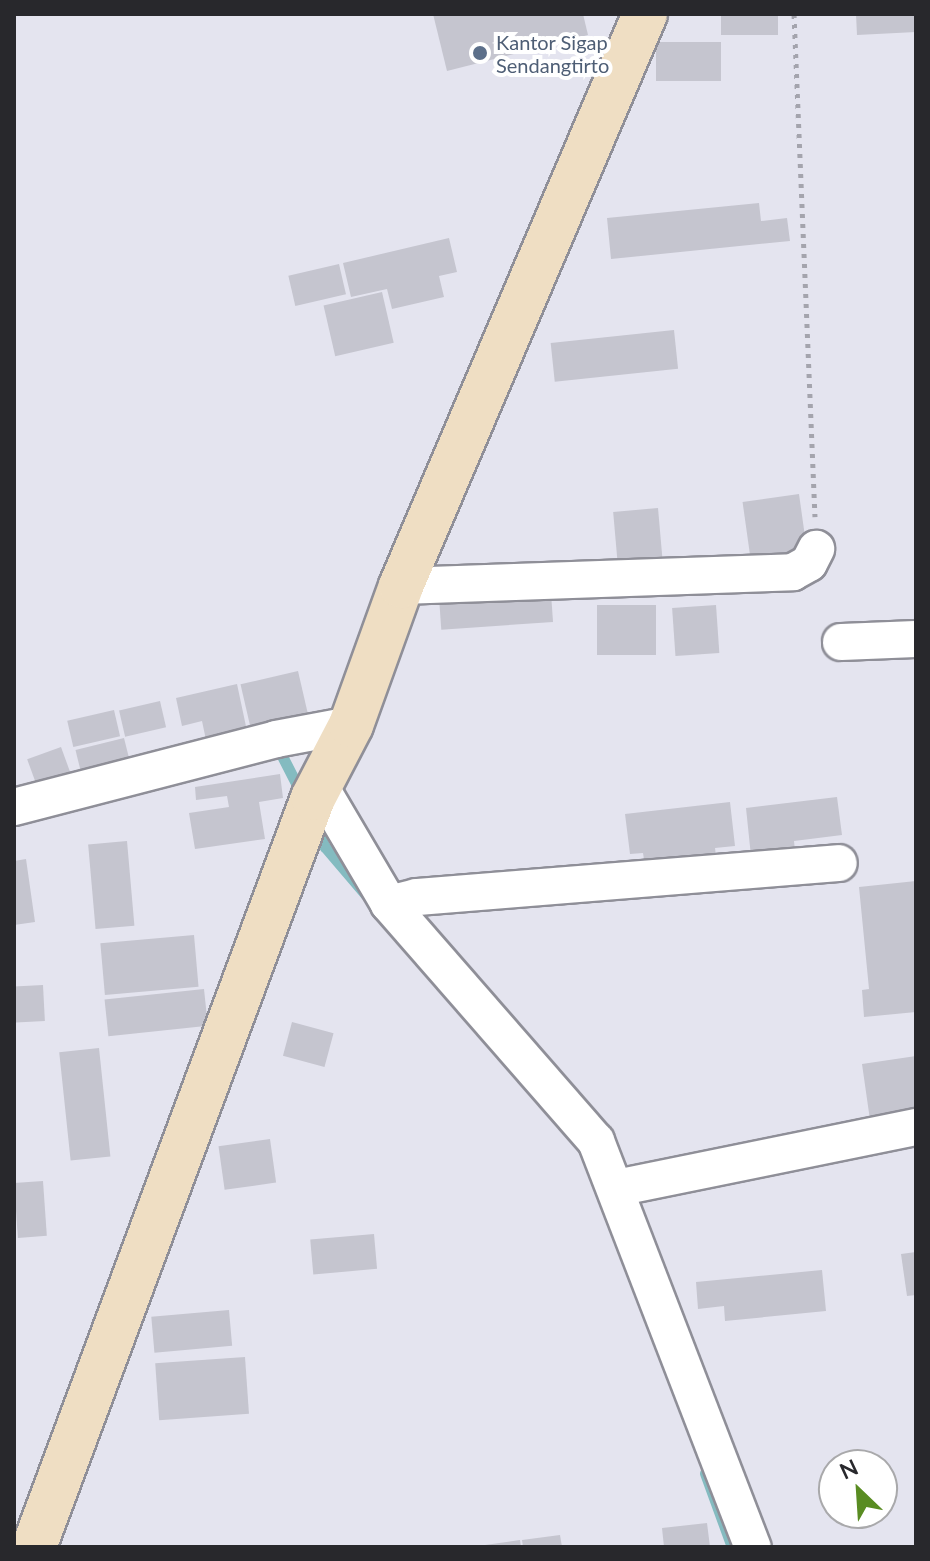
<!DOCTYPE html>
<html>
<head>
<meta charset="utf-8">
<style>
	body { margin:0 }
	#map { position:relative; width:930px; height:1561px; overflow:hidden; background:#e4e4ef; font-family:Lato,sans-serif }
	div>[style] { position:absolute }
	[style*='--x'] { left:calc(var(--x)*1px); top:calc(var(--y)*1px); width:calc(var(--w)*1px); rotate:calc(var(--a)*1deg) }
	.stream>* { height:11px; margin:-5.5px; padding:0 5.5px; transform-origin:5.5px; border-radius:5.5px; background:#84bbc0 }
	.building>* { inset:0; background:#c5c5cf; transform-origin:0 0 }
	.path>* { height:5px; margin-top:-2.5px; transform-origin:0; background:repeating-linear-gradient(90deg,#a4a4ad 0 4px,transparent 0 10px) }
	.roads { filter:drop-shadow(2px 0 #8f8f98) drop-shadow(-2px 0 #8f8f98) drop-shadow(0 2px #8f8f98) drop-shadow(0 -2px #8f8f98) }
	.street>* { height:36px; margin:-18px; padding:0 18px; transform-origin:18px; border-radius:18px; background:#fff }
	.secondary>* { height:44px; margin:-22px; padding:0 22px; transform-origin:22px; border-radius:22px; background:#efdec3 }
	.dots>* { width:22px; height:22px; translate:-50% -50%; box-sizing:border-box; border:4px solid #fff; border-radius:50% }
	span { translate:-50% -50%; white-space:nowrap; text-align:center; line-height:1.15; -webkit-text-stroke:8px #fff; paint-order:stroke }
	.service-label { font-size:20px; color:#4e5e75 }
	.left { translate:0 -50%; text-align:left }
	.frame { position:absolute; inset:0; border:16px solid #28282c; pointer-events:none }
	.north { position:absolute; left:818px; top:1449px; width:80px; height:80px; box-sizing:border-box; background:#fff; border:2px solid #a9a9ab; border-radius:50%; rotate:335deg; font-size:22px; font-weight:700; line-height:32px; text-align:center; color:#28282c }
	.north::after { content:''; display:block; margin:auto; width:28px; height:36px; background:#598c22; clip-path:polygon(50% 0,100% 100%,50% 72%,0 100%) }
</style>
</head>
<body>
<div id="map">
	<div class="stream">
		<div style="--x:278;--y:748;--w:53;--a:62.9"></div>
		<div style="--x:315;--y:826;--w:23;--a:65"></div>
		<div style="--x:325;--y:847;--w:63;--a:49.5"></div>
		<div style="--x:705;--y:1473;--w:79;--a:70"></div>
	</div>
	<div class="building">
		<div style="clip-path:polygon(433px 14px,583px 14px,588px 35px,447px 71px)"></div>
		<div style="left:721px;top:14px;width:57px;height:21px"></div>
		<div style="clip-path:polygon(856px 14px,916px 14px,916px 32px,857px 35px)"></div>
		<div style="left:721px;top:42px;width:39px;height:65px;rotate:90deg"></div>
		<div style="clip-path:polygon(759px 203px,761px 221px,787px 218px,790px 241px,611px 259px,607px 218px)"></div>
		<div style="clip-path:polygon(449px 238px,457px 272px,439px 276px,444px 297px,392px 309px,387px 289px,351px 297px,343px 263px)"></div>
		<div style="left:339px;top:264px;width:31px;height:52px;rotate:77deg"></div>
		<div style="left:382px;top:292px;width:52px;height:60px;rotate:77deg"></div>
		<div style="left:674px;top:330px;width:39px;height:124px;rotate:84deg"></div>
		<div style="left:799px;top:494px;width:61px;height:57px;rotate:82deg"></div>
		<div style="left:658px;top:508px;width:61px;height:45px;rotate:85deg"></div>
		<div style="left:551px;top:593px;width:29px;height:112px;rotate:86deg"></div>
		<div style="left:597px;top:605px;width:59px;height:50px"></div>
		<div style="left:716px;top:605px;width:48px;height:44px;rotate:86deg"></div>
		<div style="left:298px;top:671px;width:59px;height:59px;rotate:77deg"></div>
		<div style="clip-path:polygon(237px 684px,247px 731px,206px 740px,202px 721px,182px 726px,176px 698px)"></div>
		<div style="left:160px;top:701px;width:27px;height:42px;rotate:77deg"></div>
		<div style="left:114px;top:710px;width:27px;height:48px;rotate:77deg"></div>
		<div style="left:124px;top:738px;width:34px;height:50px;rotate:76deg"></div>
		<div style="left:61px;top:747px;width:37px;height:36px;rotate:70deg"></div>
		<div style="clip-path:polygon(280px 774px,283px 798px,259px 802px,265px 839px,195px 849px,189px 813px,229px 807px,227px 796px,196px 800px,195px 787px)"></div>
		<div style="clip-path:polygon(837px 797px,842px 835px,794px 841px,796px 861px,752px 866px,746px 808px)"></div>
		<div style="clip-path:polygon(730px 802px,735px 846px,715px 848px,717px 864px,646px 873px,643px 853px,630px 854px,625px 814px)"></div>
		<div style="left:127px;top:841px;width:85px;height:39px;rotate:85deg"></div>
		<div style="clip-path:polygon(26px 859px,35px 922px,14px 925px,14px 861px)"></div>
		<div style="clip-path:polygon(916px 881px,916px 1012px,864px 1017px,862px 990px,869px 989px,859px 887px)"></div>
		<div style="left:194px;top:935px;width:52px;height:94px;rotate:85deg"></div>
		<div style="left:43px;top:985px;width:36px;height:29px;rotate:87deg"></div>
		<div style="left:204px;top:989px;width:37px;height:100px;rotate:84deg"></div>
		<div style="left:292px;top:1022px;width:43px;height:35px;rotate:15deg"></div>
		<div style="left:99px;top:1048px;width:109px;height:40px;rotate:84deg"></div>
		<div style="clip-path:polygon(916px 1056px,916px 1114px,870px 1120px,862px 1064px)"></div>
		<div style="left:270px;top:1139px;width:44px;height:52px;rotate:82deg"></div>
		<div style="left:43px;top:1181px;width:55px;height:29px;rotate:86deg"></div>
		<div style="left:374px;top:1234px;width:35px;height:64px;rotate:85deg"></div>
		<div style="clip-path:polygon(916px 1252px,916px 1295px,907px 1296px,901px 1254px)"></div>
		<div style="clip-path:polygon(822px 1270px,826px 1311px,725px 1321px,724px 1306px,698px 1309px,696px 1282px)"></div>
		<div style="left:229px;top:1310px;width:36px;height:78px;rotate:85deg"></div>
		<div style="left:245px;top:1357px;width:57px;height:90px;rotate:86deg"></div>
		<div style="clip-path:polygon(707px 1523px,710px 1547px,664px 1547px,662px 1528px)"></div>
		<div style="clip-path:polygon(560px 1535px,562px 1547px,523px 1547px,522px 1540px)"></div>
		<div style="clip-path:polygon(520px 1540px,521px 1547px,485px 1547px,485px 1545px)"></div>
	</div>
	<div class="path">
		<div style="--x:794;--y:14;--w:503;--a:87.61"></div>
	</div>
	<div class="roads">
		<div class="street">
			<div style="--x:401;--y:586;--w:392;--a:-2"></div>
			<div style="--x:793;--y:572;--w:18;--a:-29"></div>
			<div style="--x:809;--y:563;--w:16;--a:-63"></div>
			<div style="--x:841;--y:642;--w:75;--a:-2.3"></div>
			<div style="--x:319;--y:785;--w:138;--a:59.5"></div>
			<div style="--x:389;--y:904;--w:29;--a:-14"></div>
			<div style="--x:417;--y:897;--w:423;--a:-4.6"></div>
			<div style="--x:14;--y:807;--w:271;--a:-14.5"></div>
			<div style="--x:276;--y:739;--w:76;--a:-10.6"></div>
			<div style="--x:389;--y:904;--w:315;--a:48.9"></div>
			<div style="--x:596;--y:1141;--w:435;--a:68.9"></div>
			<div style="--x:616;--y:1188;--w:306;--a:-11.5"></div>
		</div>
		<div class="secondary">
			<div style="--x:34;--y:1547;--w:799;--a:-69.57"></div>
			<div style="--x:313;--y:798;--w:82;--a:-62.5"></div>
			<div style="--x:351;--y:725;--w:148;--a:-70.2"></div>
			<div style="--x:401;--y:586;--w:622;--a:-66.9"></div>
		</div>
	</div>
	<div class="dots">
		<div style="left:480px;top:53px;background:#5c6f8a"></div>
	</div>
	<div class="service-label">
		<span class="left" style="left:496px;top:54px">Kantor Sigap<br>Sendangtirto</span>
	</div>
	<div class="frame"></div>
	<div class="north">N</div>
</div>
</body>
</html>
